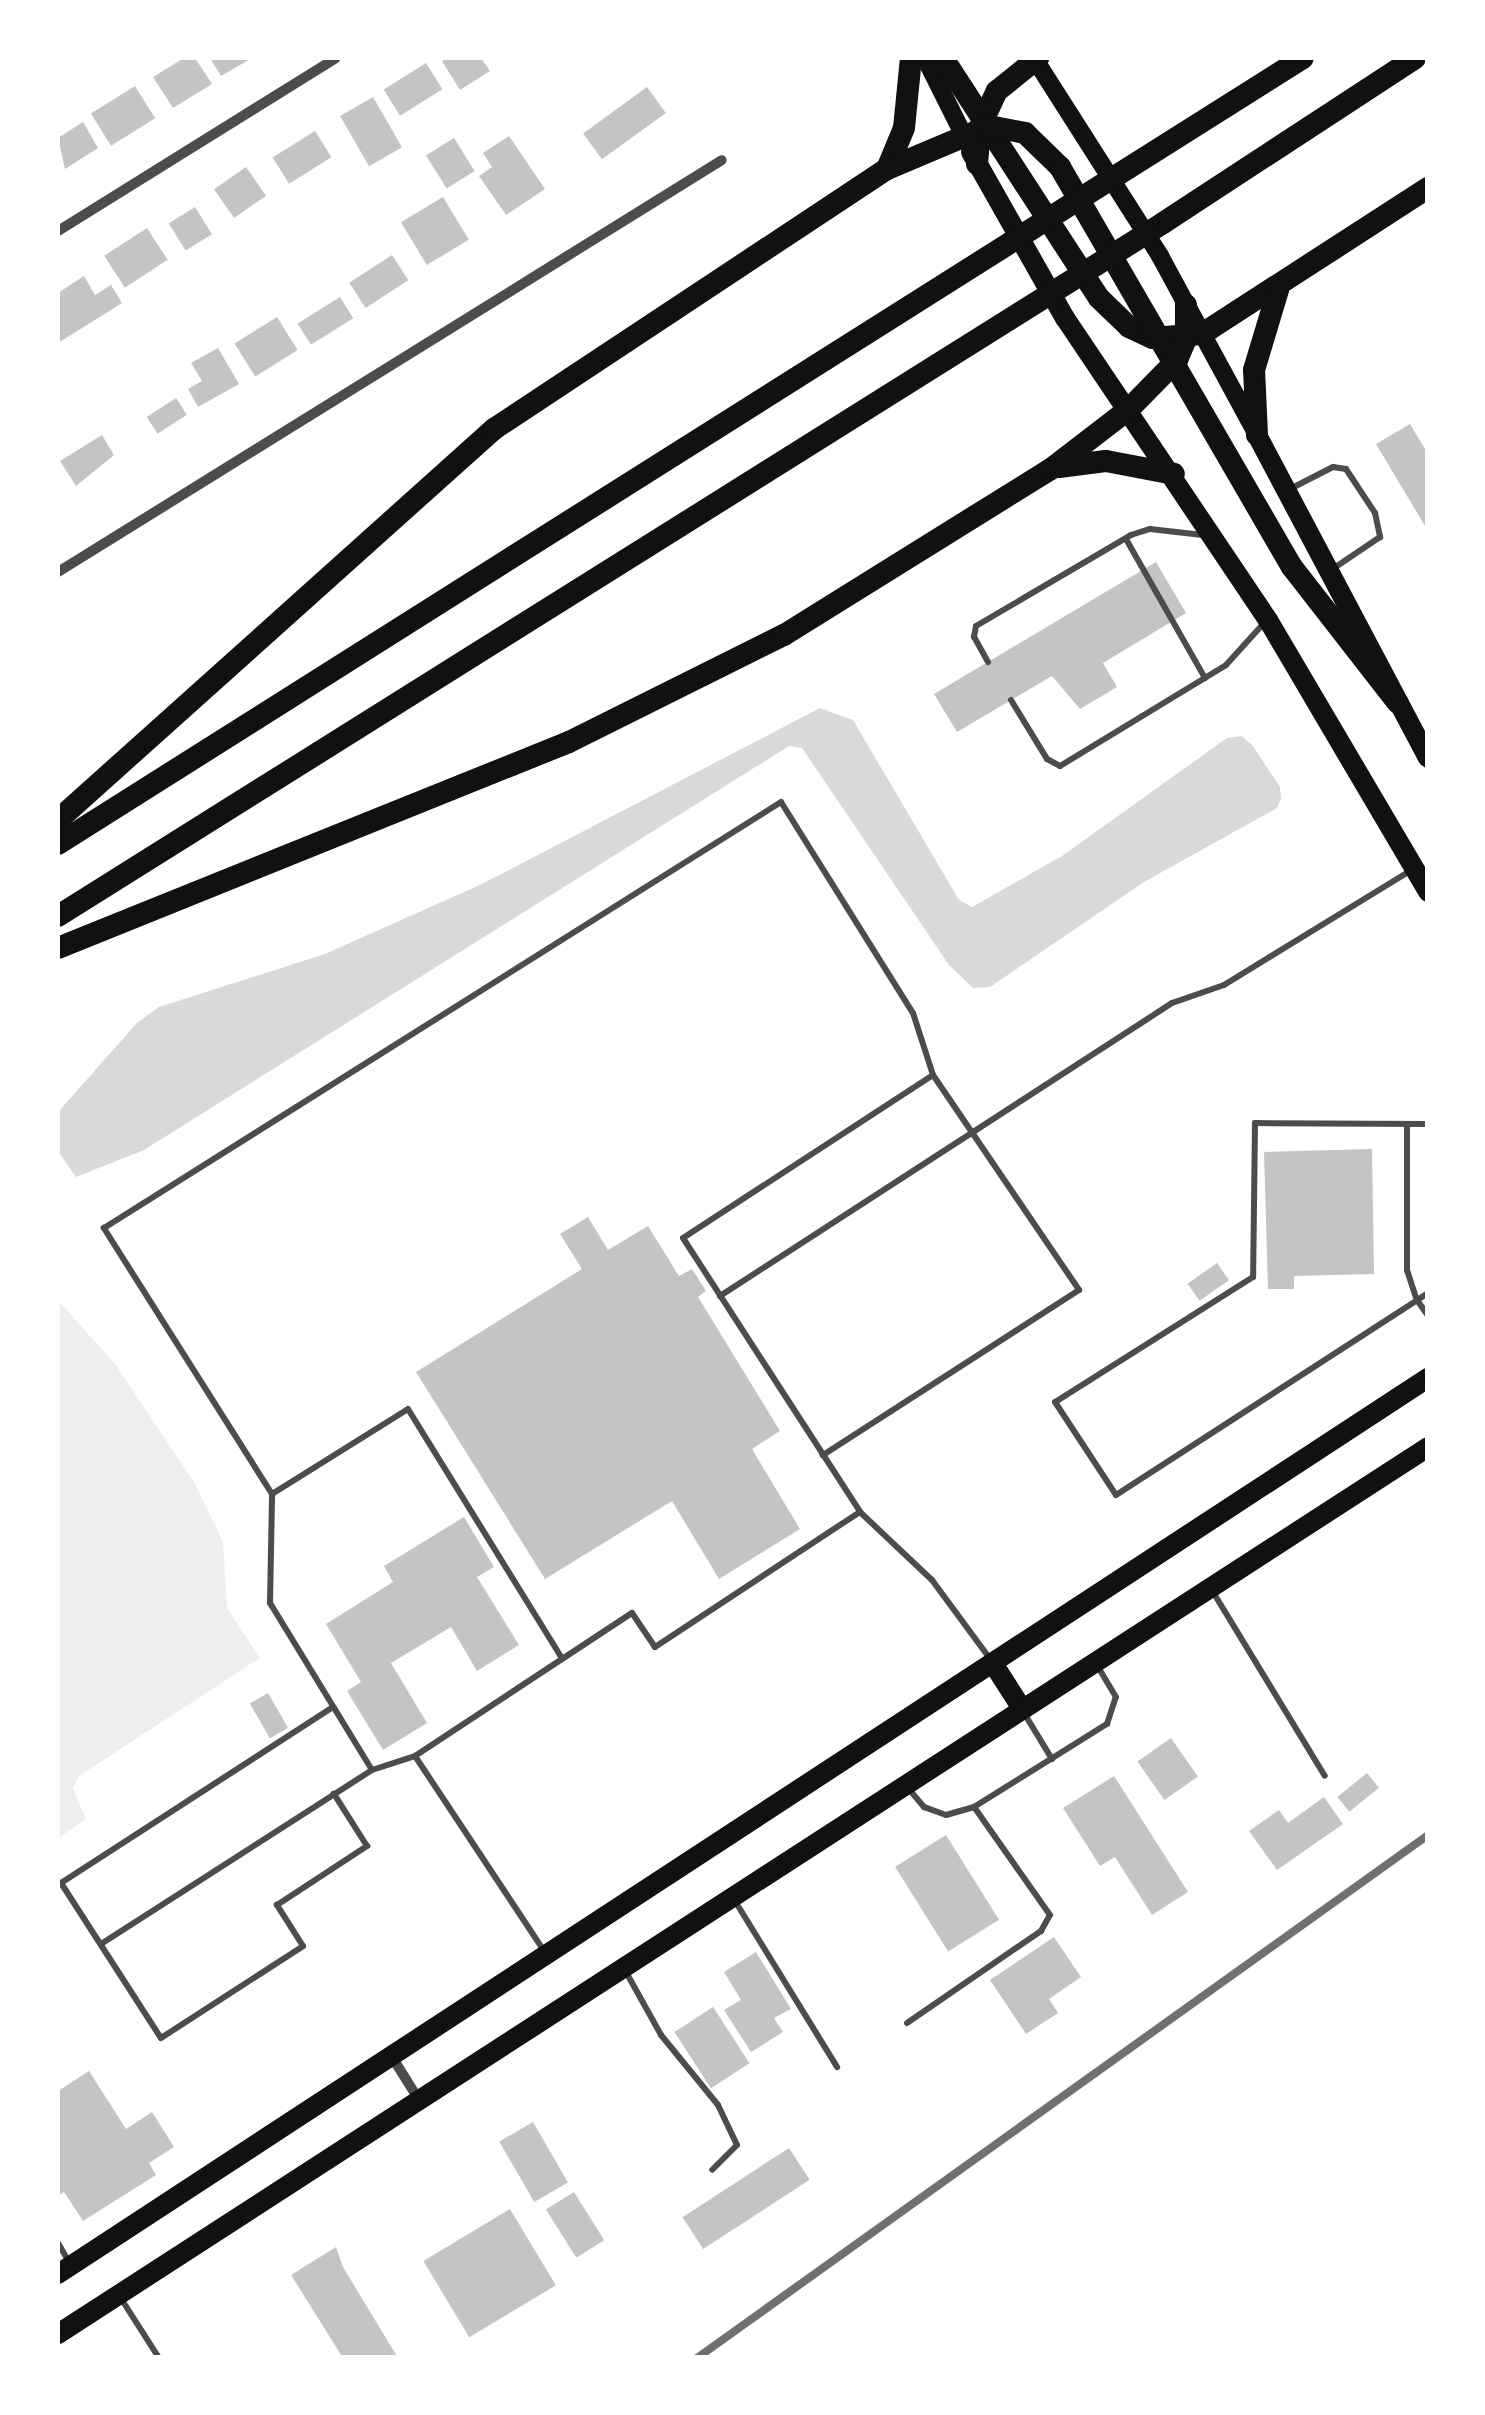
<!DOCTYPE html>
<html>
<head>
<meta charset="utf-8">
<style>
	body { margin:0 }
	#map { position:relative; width:1485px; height:2415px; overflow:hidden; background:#fff; font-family:"Playfair Display",serif }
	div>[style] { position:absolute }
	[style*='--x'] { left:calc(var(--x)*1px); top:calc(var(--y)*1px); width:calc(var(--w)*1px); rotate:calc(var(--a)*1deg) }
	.green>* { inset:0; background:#eee }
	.water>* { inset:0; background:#d9d9d9 }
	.building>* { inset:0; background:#c4c4c4; transform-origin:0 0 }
	.service>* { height:6px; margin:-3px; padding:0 3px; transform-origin:3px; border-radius:3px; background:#4c4c4c }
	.minor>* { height:10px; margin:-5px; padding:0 5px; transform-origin:5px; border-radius:5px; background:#4c4c4c }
	.secondary>* { height:18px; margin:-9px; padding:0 9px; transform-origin:9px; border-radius:9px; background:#111 }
	.primary>* { height:20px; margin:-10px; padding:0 10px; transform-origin:10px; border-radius:10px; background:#111 }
	.motorway>* { height:22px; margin:-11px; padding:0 11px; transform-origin:11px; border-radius:11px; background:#111 }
	.rail>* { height:8px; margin:-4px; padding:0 4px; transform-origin:4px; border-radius:4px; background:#707070 }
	span { translate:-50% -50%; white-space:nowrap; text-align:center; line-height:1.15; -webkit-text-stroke:8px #fff; paint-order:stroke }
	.frame { position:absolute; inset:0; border:60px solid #fff; pointer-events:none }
</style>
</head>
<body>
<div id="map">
	<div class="green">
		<div style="clip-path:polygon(58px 1300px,115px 1364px,194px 1482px,223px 1542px,227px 1608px,260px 1658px,79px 1776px,73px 1788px,86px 1819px,58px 1838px)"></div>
	</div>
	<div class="water">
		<div style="clip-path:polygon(820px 708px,853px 720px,959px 900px,972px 907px,1062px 856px,1227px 738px,1242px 736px,1253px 746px,1280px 787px,1281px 799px,1277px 808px,1144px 882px,990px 987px,973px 988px,949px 965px,802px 748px,789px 746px,144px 1150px,76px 1177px,58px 1151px,58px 1112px,137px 1023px,159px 1007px,325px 954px,482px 884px)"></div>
	</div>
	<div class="building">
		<div style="clip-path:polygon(184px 58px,195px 58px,212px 84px,173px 108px,153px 77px)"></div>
		<div style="clip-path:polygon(210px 58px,252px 58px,221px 76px)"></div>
		<div style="clip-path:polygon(448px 58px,481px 58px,490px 71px,460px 90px,442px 61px)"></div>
		<div style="left:426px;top:63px;width:31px;height:50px;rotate:58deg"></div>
		<div style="left:135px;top:86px;width:38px;height:52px;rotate:58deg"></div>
		<div style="left:647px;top:87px;width:32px;height:79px;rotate:54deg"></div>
		<div style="left:373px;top:97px;width:58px;height:38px;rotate:60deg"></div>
		<div style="clip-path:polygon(83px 122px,98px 148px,65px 169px,58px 138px)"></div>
		<div style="left:315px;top:131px;width:31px;height:50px;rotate:58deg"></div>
		<div style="clip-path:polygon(509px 136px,545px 189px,506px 215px,479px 176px,492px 167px,483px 153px)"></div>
		<div style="left:454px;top:138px;width:39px;height:33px;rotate:58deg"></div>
		<div style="left:246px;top:167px;width:35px;height:39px;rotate:55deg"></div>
		<div style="left:443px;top:197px;width:50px;height:49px;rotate:59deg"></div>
		<div style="left:195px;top:207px;width:32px;height:31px;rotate:58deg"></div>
		<div style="left:147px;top:228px;width:38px;height:51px;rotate:57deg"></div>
		<div style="left:392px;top:255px;width:30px;height:51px;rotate:57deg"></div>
		<div style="clip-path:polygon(84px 276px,95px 295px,111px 285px,122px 303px,58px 343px,58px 293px)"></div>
		<div style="left:340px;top:297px;width:25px;height:50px;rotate:58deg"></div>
		<div style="left:277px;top:317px;width:39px;height:50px;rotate:58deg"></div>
		<div style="clip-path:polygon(218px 348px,239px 384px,198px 407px,188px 389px,202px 381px,191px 363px)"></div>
		<div style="left:176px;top:398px;width:20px;height:35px;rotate:57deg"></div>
		<div style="clip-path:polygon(1410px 424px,1428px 454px,1428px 531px,1376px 444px)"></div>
		<div style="clip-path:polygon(102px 435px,114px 455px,76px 486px,60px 461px)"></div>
		<div style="clip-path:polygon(1156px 562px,1186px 613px,1103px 663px,1117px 687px,1080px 709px,1052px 676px,957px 732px,934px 694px)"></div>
		<div style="clip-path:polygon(1372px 1149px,1374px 1274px,1294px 1276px,1294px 1289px,1268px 1289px,1264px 1152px)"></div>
		<div style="clip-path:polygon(588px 1217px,608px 1250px,648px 1226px,679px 1276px,692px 1269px,706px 1291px,698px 1297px,780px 1431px,752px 1449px,800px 1529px,719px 1579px,672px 1501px,545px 1579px,416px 1372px,582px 1269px,560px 1234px)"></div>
		<div style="left:1217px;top:1263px;width:21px;height:36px;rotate:55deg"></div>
		<div style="clip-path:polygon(464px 1517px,494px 1567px,477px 1577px,519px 1645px,477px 1671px,451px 1627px,391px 1663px,427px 1723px,383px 1750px,347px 1691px,361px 1682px,326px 1624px,393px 1582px,384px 1566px)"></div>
		<div style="left:268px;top:1693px;width:40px;height:21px;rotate:60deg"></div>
		<div style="left:1171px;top:1738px;width:47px;height:41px;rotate:55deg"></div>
		<div style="left:1367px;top:1773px;width:19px;height:38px;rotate:51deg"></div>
		<div style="clip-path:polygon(1114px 1776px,1188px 1892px,1152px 1915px,1115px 1857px,1100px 1866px,1063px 1808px)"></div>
		<div style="clip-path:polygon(1324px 1797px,1343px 1824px,1277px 1870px,1249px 1831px,1279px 1810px,1288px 1823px)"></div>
		<div style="left:946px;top:1835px;width:100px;height:60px;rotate:58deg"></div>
		<div style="clip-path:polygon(1054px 1937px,1081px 1977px,1049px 1999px,1058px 2013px,1026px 2034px,990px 1980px)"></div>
		<div style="clip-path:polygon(756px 1952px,791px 2009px,774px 2018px,783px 2032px,751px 2052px,724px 2010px,741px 2000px,724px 1972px)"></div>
		<div style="left:713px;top:2007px;width:67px;height:46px;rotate:57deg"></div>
		<div style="clip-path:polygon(89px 2071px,126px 2129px,152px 2112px,174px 2147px,149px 2163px,156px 2175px,83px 2221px,64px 2192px,58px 2196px,58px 2091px)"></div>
		<div style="left:533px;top:2122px;width:70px;height:39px;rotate:60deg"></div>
		<div style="left:789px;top:2148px;width:38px;height:127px;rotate:57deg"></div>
		<div style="left:574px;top:2192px;width:57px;height:33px;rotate:58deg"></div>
		<div style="left:510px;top:2209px;width:89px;height:101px;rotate:59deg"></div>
		<div style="clip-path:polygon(336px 2247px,343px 2267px,398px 2358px,343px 2358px,291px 2275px)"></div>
	</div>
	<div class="service">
		<div style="--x:1288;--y:490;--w:51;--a:-27.1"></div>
		<div style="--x:1333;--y:467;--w:13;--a:9"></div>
		<div style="--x:1346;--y:469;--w:53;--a:56.6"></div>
		<div style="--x:1375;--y:513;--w:25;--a:78"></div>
		<div style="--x:1380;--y:537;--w:55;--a:146"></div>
		<div style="--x:1126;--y:539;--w:160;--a:60.4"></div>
		<div style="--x:988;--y:662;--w:29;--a:-119"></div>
		<div style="--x:974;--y:637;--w:11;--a:-80"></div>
		<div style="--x:976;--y:626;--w:180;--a:-30.4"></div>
		<div style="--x:1131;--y:535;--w:20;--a:-18"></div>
		<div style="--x:1150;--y:529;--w:53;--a:6.5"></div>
		<div style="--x:1011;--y:700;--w:69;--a:58.6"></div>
		<div style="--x:1047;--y:759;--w:15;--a:28"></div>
		<div style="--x:1060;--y:766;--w:194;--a:-31.3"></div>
		<div style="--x:1226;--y:665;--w:55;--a:-47.9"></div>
		<div style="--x:933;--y:1075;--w:298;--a:146.9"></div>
		<div style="--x:683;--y:1238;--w:326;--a:57.1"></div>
		<div style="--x:860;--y:1512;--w:99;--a:43.4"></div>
		<div style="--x:932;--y:1580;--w:99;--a:53.6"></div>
		<div style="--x:1407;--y:1124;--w:146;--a:90"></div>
		<div style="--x:1407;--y:1270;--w:32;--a:72"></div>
		<div style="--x:1417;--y:1300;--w:13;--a:-32"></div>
		<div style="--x:1428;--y:1124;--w:173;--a:-179.7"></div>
		<div style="--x:1255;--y:1123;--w:154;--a:90.7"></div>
		<div style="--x:1253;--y:1277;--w:234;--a:147.7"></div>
		<div style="--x:1055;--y:1402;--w:111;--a:56.7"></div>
		<div style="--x:1116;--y:1495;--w:359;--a:-32.9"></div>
		<div style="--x:1417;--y:1300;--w:19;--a:55"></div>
		<div style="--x:720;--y:1296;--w:539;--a:-32.95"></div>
		<div style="--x:1172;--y:1003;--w:55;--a:-19.1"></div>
		<div style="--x:1224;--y:985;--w:220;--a:-31.5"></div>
		<div style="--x:272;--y:1494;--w:160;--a:-32"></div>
		<div style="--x:408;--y:1409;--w:293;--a:58.3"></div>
		<div style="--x:1213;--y:1592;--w:215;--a:58.7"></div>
		<div style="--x:333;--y:1707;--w:324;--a:147.1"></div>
		<div style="--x:61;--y:1883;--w:184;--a:57.2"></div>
		<div style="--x:161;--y:2038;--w:169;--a:-32.9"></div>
		<div style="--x:303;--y:1946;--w:49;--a:-122.4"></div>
		<div style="--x:277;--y:1905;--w:108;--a:-33.2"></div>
		<div style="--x:367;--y:1846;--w:62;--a:-122.4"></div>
		<div style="--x:1024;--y:1713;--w:54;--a:58.7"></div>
		<div style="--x:415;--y:1756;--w:234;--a:56.5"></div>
		<div style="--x:372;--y:1770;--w:196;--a:-121.4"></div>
		<div style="--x:270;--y:1603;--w:109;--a:-88.9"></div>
		<div style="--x:272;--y:1494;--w:315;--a:-122.3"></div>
		<div style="--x:104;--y:1228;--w:800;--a:-32.18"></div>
		<div style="--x:781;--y:802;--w:249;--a:58"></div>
		<div style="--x:913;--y:1013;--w:65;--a:72.1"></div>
		<div style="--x:933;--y:1075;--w:260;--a:55.8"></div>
		<div style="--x:1079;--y:1290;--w:305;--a:147.2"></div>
		<div style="--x:974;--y:1807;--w:157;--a:-32"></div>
		<div style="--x:1107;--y:1724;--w:28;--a:-72"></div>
		<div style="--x:1116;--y:1697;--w:39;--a:-121"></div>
		<div style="--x:735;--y:1901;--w:195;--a:58.4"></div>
		<div style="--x:101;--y:1944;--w:322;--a:-32.7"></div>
		<div style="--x:372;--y:1770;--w:45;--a:-18"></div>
		<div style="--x:415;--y:1756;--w:260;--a:-33.4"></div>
		<div style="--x:632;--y:1613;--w:41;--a:55.9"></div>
		<div style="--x:655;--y:1647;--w:245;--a:-33.4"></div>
		<div style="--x:626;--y:1972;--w:72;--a:60.9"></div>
		<div style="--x:661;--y:2035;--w:90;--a:50.8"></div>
		<div style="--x:718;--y:2105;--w:44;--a:64.6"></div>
		<div style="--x:737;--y:2145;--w:35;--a:135"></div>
		<div style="--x:907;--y:2023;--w:163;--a:-34.5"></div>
		<div style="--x:1041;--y:1931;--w:18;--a:-61"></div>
		<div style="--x:1050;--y:1915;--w:132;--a:-125.1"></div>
		<div style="--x:974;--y:1807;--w:29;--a:164"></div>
		<div style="--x:946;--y:1815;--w:23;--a:-160"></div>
		<div style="--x:924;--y:1807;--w:25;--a:-130"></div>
		<div style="--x:58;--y:2243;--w:20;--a:60"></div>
		<div style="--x:122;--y:2300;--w:69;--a:57.5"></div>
	</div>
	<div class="minor">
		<div style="--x:58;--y:231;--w:327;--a:-31.9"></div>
		<div style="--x:58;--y:572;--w:781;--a:-31.82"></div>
		<div style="--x:392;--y:2057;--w:51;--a:57.9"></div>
	</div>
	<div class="secondary">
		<div style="--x:925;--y:58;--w:83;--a:63.4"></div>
		<div style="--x:1034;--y:58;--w:235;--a:57.5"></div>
		<div style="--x:1160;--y:256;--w:199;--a:61.5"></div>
	</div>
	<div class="primary">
		<div style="--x:971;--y:152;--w:191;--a:60.5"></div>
		<div style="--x:1065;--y:318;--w:364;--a:56.1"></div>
		<div style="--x:1268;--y:620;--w:316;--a:59.5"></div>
		<div style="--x:1257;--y:435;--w:365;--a:62.1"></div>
		<div style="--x:994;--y:1665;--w:50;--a:57.3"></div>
		<div style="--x:58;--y:2274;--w:1637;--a:-33.19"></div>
		<div style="--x:58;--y:2334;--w:1632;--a:-32.92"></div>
	</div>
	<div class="motorway">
		<div style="--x:943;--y:58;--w:286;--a:57"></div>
		<div style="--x:1099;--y:298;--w:42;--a:44"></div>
		<div style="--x:1129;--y:327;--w:26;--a:25"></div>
		<div style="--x:1153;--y:338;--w:49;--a:-4.7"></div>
		<div style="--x:1202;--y:334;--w:269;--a:-32.9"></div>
		<div style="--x:977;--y:164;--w:37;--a:-85"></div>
		<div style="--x:980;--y:127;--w:40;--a:-65"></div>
		<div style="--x:997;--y:91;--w:53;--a:-38.8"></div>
		<div style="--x:887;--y:169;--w:44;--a:-67.5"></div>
		<div style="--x:904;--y:128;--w:70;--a:-84.3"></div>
		<div style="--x:1257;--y:435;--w:65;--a:-92.6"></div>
		<div style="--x:1254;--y:370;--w:84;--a:-73.3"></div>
		<div style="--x:1059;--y:467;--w:47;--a:-7.3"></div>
		<div style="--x:1106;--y:461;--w:69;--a:10.8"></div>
		<div style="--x:58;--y:820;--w:586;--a:-41.89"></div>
		<div style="--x:494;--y:429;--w:471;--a:-33.5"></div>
		<div style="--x:887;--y:169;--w:111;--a:-22.9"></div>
		<div style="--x:989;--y:126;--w:37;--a:11"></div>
		<div style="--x:1025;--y:133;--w:49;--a:44.2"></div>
		<div style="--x:1060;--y:167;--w:462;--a:59.9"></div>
		<div style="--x:1292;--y:567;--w:172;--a:52.1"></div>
		<div style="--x:58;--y:844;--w:1472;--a:-32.27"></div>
		<div style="--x:58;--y:916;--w:1304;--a:-32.09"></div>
		<div style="--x:1163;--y:223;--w:301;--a:-33.2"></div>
		<div style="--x:58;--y:948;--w:551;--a:-21.96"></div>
		<div style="--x:569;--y:742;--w:240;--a:-26.5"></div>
		<div style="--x:784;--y:635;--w:314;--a:-31.9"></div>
		<div style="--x:1051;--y:469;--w:98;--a:-37.6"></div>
		<div style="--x:1129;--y:409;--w:69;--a:-45.6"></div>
		<div style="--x:1177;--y:360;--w:23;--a:-67"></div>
		<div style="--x:1186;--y:339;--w:34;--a:-90"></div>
	</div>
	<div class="rail">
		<div style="--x:697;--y:2358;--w:899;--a:-35.58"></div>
	</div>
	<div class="frame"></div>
</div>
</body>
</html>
